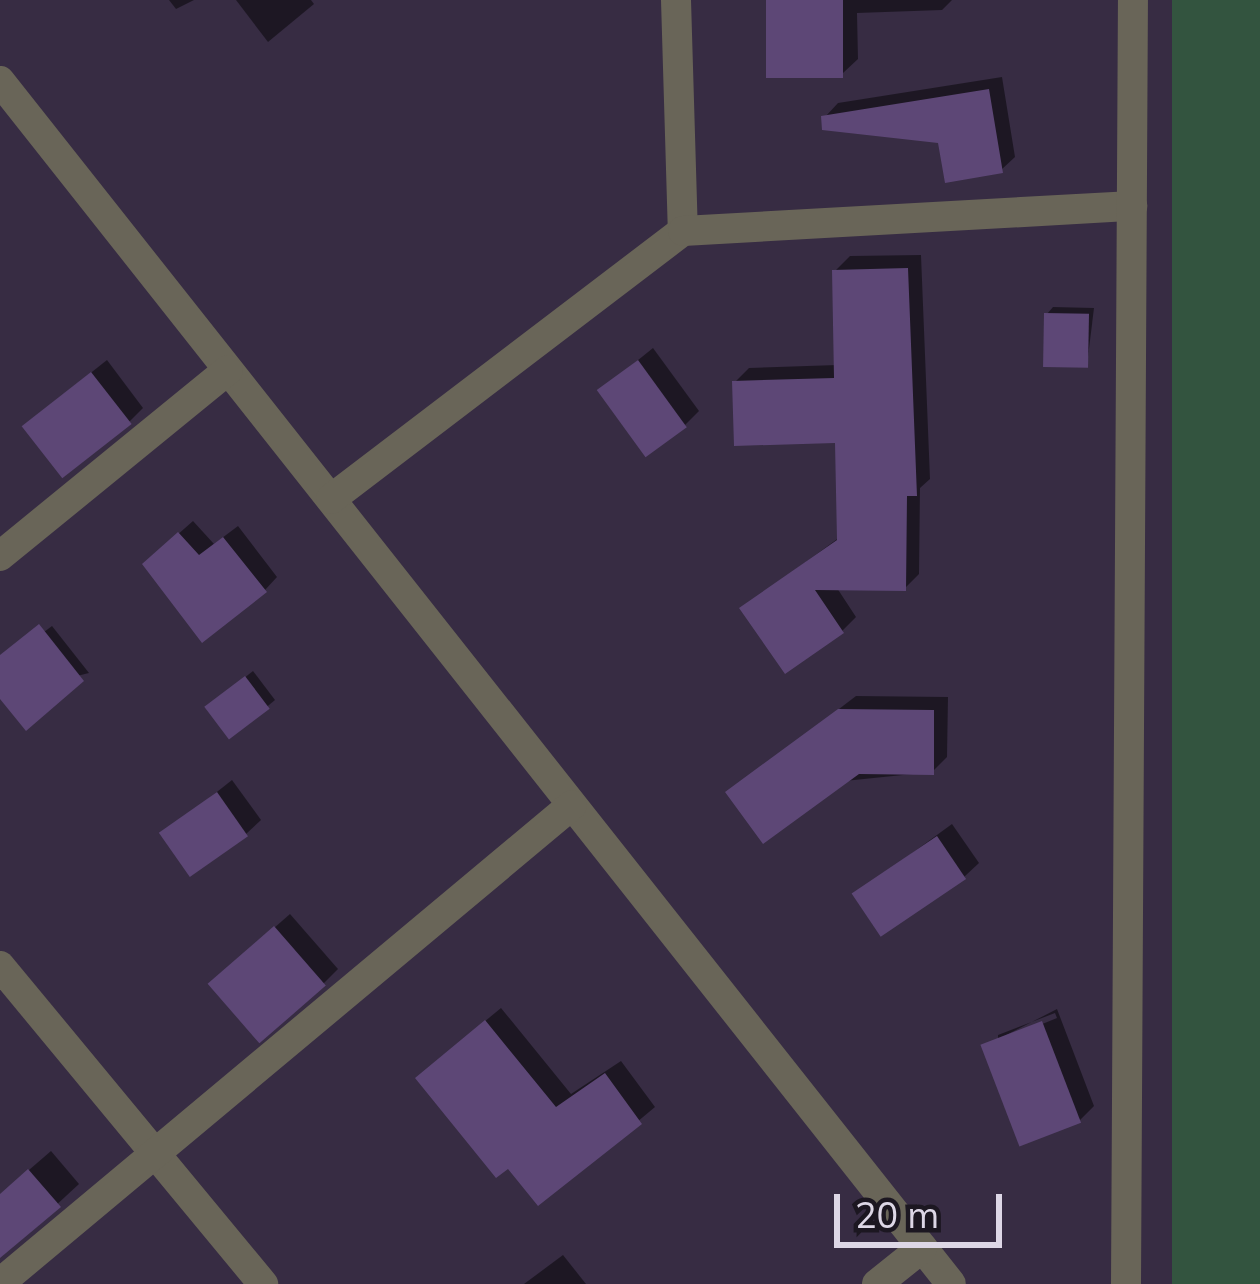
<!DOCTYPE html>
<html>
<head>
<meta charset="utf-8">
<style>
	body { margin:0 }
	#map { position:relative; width:1260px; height:1284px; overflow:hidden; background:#372c43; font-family:Mulish,sans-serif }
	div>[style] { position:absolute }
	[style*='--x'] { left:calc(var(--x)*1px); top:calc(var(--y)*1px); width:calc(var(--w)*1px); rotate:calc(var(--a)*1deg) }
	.green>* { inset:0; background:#33543f; transform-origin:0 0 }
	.shadow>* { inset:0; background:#0007 }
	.building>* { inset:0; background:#5d4776; transform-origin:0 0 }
	.minor>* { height:30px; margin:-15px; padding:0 15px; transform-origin:15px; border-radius:15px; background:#696558 }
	span { translate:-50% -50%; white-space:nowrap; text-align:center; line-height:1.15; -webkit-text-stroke:10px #1c1721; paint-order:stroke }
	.scale { position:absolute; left:834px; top:1194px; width:168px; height:54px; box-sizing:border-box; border:6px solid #ddd7e6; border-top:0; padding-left:15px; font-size:36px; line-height:42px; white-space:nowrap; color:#ddd7e6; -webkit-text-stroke:9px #1c1721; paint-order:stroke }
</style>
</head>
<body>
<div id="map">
	<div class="green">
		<div style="left:1172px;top:0;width:88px;height:1284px"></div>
	</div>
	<div class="shadow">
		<div style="clip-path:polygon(169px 0,194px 0,176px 9px)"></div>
		<div style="clip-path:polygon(236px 0,311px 0,314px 4px,268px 42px)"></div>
		<div style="clip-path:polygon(769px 0,952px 0,942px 10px,857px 13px,858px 59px,843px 73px)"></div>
		<div style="clip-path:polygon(1002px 77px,1015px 157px,1001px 170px,941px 140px,825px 117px,838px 103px)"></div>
		<div style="clip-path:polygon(921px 255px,930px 479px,920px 488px,919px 574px,905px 588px,837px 588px,856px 617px,842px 631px,743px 608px,840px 537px,838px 440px,735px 382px,749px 368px,837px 365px,835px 271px,850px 256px)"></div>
		<div style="clip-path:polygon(1053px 307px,1094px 308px,1087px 365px,1047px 314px)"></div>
		<div style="clip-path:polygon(653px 348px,699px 411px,685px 425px,601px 390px)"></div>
		<div style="clip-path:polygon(107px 360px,143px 408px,129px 422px,25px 425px)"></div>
		<div style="clip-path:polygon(193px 521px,214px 544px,238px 526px,277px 577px,265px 590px,159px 551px)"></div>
		<div style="clip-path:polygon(52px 626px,89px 673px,0 695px,0 665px)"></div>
		<div style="clip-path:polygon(253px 671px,275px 700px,232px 736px,215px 701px)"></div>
		<div style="clip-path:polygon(856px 696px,948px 697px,947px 757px,932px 772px,729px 793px)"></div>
		<div style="clip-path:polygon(232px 780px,261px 820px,246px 834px,179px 822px)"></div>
		<div style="clip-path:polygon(952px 824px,979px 863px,964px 877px,856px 894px)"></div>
		<div style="clip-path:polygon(290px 914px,338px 969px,324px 983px,226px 970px)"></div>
		<div style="clip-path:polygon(501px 1008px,571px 1094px,621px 1061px,655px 1107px,588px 1163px,433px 1064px)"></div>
		<div style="clip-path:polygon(evenodd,1057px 1009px,1094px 1106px,1080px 1120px,985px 1046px,1057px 1009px,1055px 1013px,1057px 1018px,998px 1042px,998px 1035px,1055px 1013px)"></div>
		<div style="clip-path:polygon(51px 1151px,79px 1184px,0 1257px,0 1195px)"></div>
		<div style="clip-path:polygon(563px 1255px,586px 1284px,524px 1284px)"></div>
	</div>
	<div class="building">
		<div style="left:766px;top:0;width:77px;height:78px"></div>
		<div style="clip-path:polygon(989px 89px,1003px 173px,945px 183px,938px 143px,822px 130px,821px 116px)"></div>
		<div style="clip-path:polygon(908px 268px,917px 496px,907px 496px,906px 591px,815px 590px,844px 633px,785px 674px,739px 608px,837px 540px,835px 443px,734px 446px,732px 381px,834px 378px,832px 270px)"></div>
		<div style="left:1044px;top:313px;width:45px;height:54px;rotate:1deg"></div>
		<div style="left:638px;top:360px;width:83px;height:51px;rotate:54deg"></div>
		<div style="left:91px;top:372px;width:66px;height:88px;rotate:52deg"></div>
		<div style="clip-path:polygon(178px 532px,199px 555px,223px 537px,267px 592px,202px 643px,142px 564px)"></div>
		<div style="clip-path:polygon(39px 624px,84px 681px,26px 731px,0 699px,0 655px)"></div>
		<div style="left:245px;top:676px;width:41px;height:51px;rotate:53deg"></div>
		<div style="clip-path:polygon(838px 709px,934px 710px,934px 775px,859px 774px,763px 844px,725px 792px)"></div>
		<div style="left:217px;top:792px;width:54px;height:71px;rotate:55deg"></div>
		<div style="left:937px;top:836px;width:52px;height:103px;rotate:56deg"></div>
		<div style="left:274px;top:926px;width:79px;height:88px;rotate:49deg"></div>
		<div style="clip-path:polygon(485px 1020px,556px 1107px,605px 1073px,642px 1124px,538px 1206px,508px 1169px,496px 1178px,415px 1078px)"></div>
		<div style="left:1042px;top:1021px;width:109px;height:66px;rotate:69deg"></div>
		<div style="clip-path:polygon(28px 1169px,61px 1207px,0 1258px,0 1194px)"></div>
	</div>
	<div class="minor">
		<div style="--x:676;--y:0;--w:231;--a:88.3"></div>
		<div style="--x:0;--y:81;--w:1533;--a:51.67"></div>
		<div style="--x:331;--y:499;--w:442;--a:-37.3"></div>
		<div style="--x:683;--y:231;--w:450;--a:-3.2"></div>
		<div style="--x:0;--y:556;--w:294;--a:-39.2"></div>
		<div style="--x:0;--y:966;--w:413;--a:50.4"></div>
		<div style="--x:0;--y:1283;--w:745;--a:-39.88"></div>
		<div style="--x:877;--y:1284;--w:58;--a:-38.7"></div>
		<div style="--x:1126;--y:1284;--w:1284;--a:-89.69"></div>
	</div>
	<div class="scale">20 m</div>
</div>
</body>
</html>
